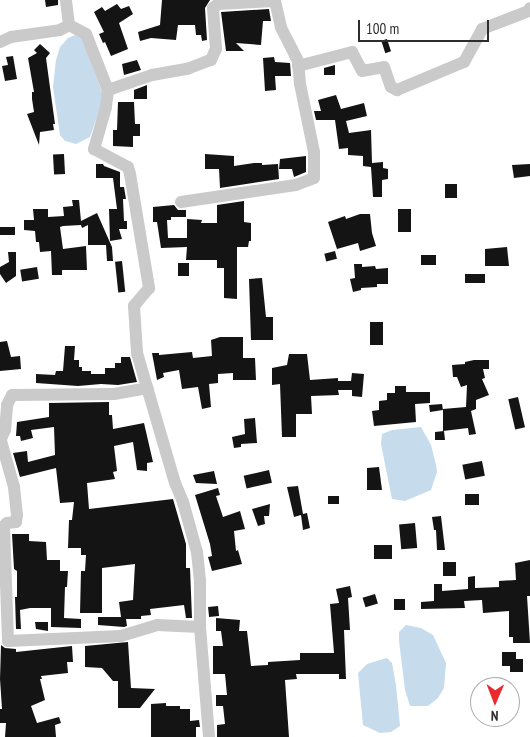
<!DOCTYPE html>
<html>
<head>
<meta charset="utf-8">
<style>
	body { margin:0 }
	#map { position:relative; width:530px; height:737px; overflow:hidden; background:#fff; font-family:"PT Sans Narrow",sans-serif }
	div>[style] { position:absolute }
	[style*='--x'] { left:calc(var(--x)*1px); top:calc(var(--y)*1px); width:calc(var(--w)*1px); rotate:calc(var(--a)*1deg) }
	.water>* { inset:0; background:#c6dbec }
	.building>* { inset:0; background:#141414; transform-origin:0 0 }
	.minor>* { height:12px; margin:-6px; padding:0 6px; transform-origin:6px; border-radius:6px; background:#cacaca }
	span { translate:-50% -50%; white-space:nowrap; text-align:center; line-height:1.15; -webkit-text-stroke:5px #fff; paint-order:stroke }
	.north { position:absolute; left:470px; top:677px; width:50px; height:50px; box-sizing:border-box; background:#fff; border:1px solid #ababab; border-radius:50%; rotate:181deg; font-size:14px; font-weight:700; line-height:20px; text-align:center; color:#2d2d2d }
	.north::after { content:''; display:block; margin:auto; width:18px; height:22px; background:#e92b2d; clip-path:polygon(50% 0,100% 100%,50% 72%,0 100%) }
	.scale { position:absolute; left:358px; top:20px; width:131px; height:22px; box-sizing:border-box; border:2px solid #2d2d2d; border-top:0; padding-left:6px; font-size:15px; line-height:18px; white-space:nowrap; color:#2d2d2d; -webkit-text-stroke:4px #fff; paint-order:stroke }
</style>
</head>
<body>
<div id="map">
	<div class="water">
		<div style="clip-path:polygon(80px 33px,104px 97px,90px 137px,76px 144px,65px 141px,60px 135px,53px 87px,56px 60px,60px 47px,68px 38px)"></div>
		<div style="clip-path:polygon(421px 427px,431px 445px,436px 465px,437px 472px,431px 490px,405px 501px,392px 499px,381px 444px,382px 434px,392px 430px)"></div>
		<div style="clip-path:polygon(406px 625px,421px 628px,433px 635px,446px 663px,444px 688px,438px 698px,428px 706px,410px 706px,405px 690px,399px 641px,399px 632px)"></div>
		<div style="clip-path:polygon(387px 658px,392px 663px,396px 685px,400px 726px,391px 732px,380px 733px,363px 725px,358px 673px,367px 664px)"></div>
	</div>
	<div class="building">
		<div style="clip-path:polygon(45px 0,58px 0,58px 5px,46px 7px)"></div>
		<div style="clip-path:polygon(162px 0,210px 0,205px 8px,207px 40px,202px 41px,201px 35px,196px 35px,195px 25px,178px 25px,176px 40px,151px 38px,140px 41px,138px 32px,160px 25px)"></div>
		<div style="clip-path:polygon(117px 4px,121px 9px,129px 6px,133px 14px,119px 23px,128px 49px,111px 56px,105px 42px,103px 43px,99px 34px,104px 32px,94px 12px,102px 7px,105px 11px)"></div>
		<div style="clip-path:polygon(269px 9px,271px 21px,263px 21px,261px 45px,236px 43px,244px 51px,226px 51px,221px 12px)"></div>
		<div style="left:387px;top:39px;width:13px;height:6px;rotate:72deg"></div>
		<div style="clip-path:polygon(40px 44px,50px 53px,46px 58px,55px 124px,53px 124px,54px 130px,40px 132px,39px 145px,27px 114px,34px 112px,32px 99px,32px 92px,34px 92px,28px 58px,37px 53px,34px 50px)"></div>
		<div style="clip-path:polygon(13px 56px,17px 79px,5px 81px,2px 66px,8px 65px,6px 57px)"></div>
		<div style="clip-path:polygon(274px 57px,275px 62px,290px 63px,291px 76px,275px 76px,276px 90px,265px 91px,263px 58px)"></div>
		<div style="clip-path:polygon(137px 60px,141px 70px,124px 75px,122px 64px)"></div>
		<div style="clip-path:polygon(335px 65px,335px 75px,324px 75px,324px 68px)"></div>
		<div style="clip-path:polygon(147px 85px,147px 99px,134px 99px,134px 90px)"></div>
		<div style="clip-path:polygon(336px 95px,341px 109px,364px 103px,367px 116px,346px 121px,349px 133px,371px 130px,372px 163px,383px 162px,383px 168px,388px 169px,388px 179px,382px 180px,382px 197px,373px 197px,371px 167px,363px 166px,363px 156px,348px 155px,348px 148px,339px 149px,335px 120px,316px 120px,314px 111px,321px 111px,318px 100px)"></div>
		<div style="clip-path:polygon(118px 102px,134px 102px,135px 124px,140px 124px,140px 136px,133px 136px,133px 147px,113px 146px,113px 130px,117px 130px)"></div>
		<div style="left:64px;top:154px;width:20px;height:11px;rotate:87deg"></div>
		<div style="clip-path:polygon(205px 154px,234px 156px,234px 166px,254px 163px,262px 163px,262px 165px,278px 164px,279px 179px,220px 188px,219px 169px,205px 169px)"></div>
		<div style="clip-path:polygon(306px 156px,306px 172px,294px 177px,292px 169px,279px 169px,280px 159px)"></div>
		<div style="clip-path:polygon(96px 164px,103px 164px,104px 166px,120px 172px,120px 187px,124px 187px,126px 199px,123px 199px,124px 221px,127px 221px,127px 229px,119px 229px,122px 239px,110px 241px,109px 209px,117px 209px,113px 178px,96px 178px)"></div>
		<div style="clip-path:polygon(530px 164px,530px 176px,514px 178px,512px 165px)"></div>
		<div style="left:445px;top:184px;width:12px;height:14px"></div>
		<div style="clip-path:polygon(72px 200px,79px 200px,81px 221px,97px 213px,112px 247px,113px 261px,107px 261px,106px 245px,88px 245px,88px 225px,82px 228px,81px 225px,63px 226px,60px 227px,63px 249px,86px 246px,87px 270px,62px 270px,62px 275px,52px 275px,51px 251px,40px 252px,39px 242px,36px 242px,35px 231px,24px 230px,24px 220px,34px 220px,33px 209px,48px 209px,48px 217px,64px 216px,63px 207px,73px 206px)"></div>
		<div style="clip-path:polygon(244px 201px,244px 222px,251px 223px,251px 241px,249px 241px,248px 247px,237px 247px,237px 299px,224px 298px,224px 268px,217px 268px,217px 260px,186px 260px,187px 247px,161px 248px,157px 222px,153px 222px,153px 207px,174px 205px,178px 210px,186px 210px,186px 217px,171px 217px,171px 220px,167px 220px,168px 238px,187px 238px,187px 219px,202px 220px,201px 223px,217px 223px,217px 205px)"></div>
		<div style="left:398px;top:209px;width:13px;height:23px"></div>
		<div style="clip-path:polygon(360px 214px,370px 214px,372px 233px,376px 246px,360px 251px,358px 243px,337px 249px,328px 222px,345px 216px,346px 219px)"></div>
		<div style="left:15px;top:227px;width:8px;height:15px;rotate:90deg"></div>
		<div style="clip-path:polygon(507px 247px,509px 266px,485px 266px,485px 249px)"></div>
		<div style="left:335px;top:251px;width:8px;height:11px;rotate:76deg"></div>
		<div style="clip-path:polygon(8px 252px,16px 252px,16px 276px,6px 283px,0 274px,0 267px,9px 262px)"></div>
		<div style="left:421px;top:255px;width:15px;height:10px"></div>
		<div style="left:122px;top:261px;width:31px;height:7px;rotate:84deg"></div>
		<div style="left:178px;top:263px;width:11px;height:13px"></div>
		<div style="clip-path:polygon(354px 264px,362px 264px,362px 267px,375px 266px,376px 269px,388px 268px,388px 284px,377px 284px,377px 287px,361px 288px,361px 290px,353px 292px,350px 279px,355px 278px)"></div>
		<div style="left:37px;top:267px;width:12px;height:17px;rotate:81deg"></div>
		<div style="left:485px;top:274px;width:9px;height:20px;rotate:90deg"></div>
		<div style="clip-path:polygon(262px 278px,266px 317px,273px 317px,273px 340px,251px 340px,249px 279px)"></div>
		<div style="left:370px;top:322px;width:13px;height:23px"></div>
		<div style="clip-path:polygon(220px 337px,243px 337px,243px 358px,255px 358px,256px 380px,233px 380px,233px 373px,218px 374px,218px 383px,209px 384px,211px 407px,202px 409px,198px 387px,182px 389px,179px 370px,163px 373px,164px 377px,157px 380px,152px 353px,159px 353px,159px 355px,192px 352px,193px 358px,212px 356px,211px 340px)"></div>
		<div style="clip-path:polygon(7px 341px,11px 357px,20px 356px,21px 369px,0 371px,0 342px)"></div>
		<div style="clip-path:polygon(65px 346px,75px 346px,74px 360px,79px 360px,79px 367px,82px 367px,82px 371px,91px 371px,91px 374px,105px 374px,105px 368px,115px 368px,115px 363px,121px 363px,121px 357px,130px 357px,137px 382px,118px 385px,101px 384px,78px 386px,36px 383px,36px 374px,55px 375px,56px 371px,63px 371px)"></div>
		<div style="clip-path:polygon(289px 354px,307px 354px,310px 380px,338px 378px,338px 381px,351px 381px,352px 373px,364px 374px,362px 397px,352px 396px,352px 390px,338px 390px,339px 395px,311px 396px,312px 414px,296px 414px,296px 437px,282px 437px,280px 384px,272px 385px,272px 368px,287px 365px)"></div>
		<div style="clip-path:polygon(474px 360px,489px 360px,489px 369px,483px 369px,485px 378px,482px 379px,489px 395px,476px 400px,476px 409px,471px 411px,476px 434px,469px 435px,468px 428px,443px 431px,443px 409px,466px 407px,467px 385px,461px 387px,457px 377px,453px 377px,452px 365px,465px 364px,465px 362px)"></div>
		<div style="clip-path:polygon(395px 386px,406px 386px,406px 392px,430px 392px,430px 403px,415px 404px,416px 422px,374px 426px,372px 411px,379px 410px,379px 401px,387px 400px,387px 393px,395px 393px)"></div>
		<div style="left:518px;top:397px;width:31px;height:10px;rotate:77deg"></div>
		<div style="clip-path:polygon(109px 402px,109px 415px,112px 415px,113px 429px,144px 423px,153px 462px,147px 463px,147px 471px,137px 470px,133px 442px,114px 446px,117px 471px,113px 472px,115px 479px,87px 483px,89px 509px,173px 499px,186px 544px,186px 568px,190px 568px,192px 618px,186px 618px,184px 605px,150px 609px,151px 615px,141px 616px,141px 619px,126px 619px,127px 626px,124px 627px,98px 625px,98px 617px,121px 617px,119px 602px,133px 600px,135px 564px,102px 568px,102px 613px,80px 613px,81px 571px,85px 571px,86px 555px,81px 555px,81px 548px,68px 548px,69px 520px,72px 520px,74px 502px,60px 503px,56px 468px,20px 477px,13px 453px,27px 451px,28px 462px,55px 455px,54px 427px,31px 430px,33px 438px,21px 441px,20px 436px,16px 436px,17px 422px,49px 417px,49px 403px)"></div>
		<div style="clip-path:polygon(442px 404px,443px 410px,430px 412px,429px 405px)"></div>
		<div style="clip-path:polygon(255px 418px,257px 443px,241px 444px,241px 447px,234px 448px,232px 437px,245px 434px,244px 419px)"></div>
		<div style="clip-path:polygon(444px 431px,445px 440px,435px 440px,435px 432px)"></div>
		<div style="left:482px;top:461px;width:15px;height:20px;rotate:79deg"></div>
		<div style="clip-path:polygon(379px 467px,382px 490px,367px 490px,367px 468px)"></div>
		<div style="left:269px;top:470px;width:13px;height:26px;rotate:77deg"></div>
		<div style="clip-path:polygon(214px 471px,217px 484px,196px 483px,193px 475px)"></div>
		<div style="clip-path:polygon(298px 486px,303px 514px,307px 513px,310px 528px,303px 530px,301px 515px,294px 517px,287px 487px)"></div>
		<div style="clip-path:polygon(218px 488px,220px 495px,216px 496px,223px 517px,240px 511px,245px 529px,234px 531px,236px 551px,238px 550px,242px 564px,212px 571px,208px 557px,212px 556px,210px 544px,195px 495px)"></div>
		<div style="left:479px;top:494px;width:11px;height:14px;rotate:90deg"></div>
		<div style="left:328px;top:496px;width:11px;height:8px"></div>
		<div style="clip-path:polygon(270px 504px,269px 516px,264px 516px,265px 524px,258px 526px,252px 509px)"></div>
		<div style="clip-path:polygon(441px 516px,445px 550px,437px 550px,436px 530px,434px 530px,432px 517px)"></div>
		<div style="left:415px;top:523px;width:25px;height:16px;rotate:85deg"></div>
		<div style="clip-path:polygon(12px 534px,29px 534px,29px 541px,46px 542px,47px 560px,60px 560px,60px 571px,68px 571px,67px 587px,65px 587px,64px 618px,81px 619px,81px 628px,51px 627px,51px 608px,30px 608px,20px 610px,21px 629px,16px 629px,15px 597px,17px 597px,17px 571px,14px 569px)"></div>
		<div style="left:392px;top:545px;width:14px;height:18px;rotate:90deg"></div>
		<div style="clip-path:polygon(530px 560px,530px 596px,527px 596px,530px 643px,513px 643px,513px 637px,509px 637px,509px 611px,483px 613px,482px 600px,464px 601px,465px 608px,421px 609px,421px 602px,434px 601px,434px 584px,442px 584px,442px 591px,468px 589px,468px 577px,475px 576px,475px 588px,499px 587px,499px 581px,516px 580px,515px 563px)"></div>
		<div style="left:443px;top:562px;width:13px;height:14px"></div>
		<div style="clip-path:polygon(350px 586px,352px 597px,348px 598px,350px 630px,344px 630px,346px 679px,339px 679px,339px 674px,296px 674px,297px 679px,285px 680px,289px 737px,217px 737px,217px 725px,225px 724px,223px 706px,216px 706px,216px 695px,227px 695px,225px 674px,213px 674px,213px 646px,223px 646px,221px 631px,216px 631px,216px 618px,240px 620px,239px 631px,247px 631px,251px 666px,268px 665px,268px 662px,300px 660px,300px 653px,334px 653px,330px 604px,339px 603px,336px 589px)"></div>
		<div style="left:375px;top:594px;width:10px;height:13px;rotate:73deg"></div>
		<div style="left:394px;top:599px;width:11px;height:11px"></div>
		<div style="left:218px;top:606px;width:10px;height:10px;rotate:84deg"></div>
		<div style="clip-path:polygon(35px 622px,48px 622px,48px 631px,36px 629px)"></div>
		<div style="clip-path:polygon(128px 642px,131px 688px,155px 689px,140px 708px,118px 708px,118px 681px,113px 681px,102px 668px,85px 667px,85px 646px)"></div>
		<div style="clip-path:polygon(1px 645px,5px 648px,16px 649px,16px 652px,72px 646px,73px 662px,67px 662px,68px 673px,41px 676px,42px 679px,40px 679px,45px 700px,31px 706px,37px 723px,59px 717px,61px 723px,55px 725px,56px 737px,5px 737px,6px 723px,0 723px,0 709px,2px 709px,0 679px)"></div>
		<div style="clip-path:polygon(502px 652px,516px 652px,516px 659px,523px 659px,523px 672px,510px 672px,510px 666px,502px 666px)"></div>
		<div style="clip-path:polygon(166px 703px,166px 706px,180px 706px,180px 709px,190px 709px,190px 721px,199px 720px,200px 727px,196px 727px,196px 737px,151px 737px,151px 704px)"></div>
	</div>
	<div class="minor">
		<div style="--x:69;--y:25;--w:19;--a:28"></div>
		<div style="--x:86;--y:34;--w:60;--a:68.6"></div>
		<div style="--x:108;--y:90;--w:46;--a:-18.8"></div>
		<div style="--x:152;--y:75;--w:36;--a:-10"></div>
		<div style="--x:187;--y:69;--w:26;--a:-21"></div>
		<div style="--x:211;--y:60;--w:12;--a:-66"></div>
		<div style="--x:216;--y:49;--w:41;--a:-94.2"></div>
		<div style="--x:213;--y:8;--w:6;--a:-39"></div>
		<div style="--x:218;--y:4;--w:57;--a:-3"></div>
		<div style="--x:0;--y:42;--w:12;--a:-24"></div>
		<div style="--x:11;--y:37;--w:49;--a:-8.1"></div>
		<div style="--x:60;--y:30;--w:10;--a:-29"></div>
		<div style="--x:69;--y:25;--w:25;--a:-97"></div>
		<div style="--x:298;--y:66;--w:56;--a:-14.5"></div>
		<div style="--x:352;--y:52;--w:21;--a:62"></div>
		<div style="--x:362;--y:71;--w:22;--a:-10"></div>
		<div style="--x:384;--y:67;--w:21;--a:71"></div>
		<div style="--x:391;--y:87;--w:7;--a:27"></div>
		<div style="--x:397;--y:90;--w:73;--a:-22.7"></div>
		<div style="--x:464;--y:62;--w:38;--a:-61"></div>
		<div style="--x:482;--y:29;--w:50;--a:-21"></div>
		<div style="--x:529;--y:11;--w:3;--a:-72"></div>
		<div style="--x:108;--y:90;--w:17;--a:97"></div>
		<div style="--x:106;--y:107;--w:44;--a:105.9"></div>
		<div style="--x:94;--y:149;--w:38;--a:28"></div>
		<div style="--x:128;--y:167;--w:7;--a:74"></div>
		<div style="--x:130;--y:174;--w:116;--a:80.5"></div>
		<div style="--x:149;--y:288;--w:23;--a:130"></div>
		<div style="--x:134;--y:306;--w:47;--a:86.3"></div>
		<div style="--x:137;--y:353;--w:135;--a:73.7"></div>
		<div style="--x:175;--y:483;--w:21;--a:67"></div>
		<div style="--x:183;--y:502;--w:52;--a:74.4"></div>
		<div style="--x:197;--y:552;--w:28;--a:84"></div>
		<div style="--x:200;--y:580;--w:47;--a:90"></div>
		<div style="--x:200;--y:627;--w:110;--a:85.3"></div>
		<div style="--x:181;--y:202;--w:116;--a:-8.4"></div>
		<div style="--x:296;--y:185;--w:19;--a:-21"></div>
		<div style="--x:314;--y:178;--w:26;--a:-90"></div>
		<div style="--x:314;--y:152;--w:69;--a:-101.6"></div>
		<div style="--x:300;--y:84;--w:23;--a:-95"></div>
		<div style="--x:298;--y:61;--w:38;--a:-117"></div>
		<div style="--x:281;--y:27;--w:28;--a:-103"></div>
		<div style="--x:0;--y:441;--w:12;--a:-66"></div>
		<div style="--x:5;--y:430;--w:25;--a:-85"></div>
		<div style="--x:7;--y:405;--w:11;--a:-63"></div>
		<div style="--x:12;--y:395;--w:102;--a:-0.6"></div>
		<div style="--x:114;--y:394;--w:34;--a:-10"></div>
		<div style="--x:1;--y:441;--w:48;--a:74.2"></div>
		<div style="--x:14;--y:487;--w:28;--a:84"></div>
		<div style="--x:17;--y:515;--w:7;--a:98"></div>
		<div style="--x:16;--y:522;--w:9;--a:174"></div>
		<div style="--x:7;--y:523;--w:4;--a:135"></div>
		<div style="--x:4;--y:526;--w:115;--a:88"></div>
		<div style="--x:8;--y:641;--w:113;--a:-2.5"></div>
		<div style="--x:121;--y:636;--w:38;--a:-17"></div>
		<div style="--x:157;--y:625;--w:43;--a:2.7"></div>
	</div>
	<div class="north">N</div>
	<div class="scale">100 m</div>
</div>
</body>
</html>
